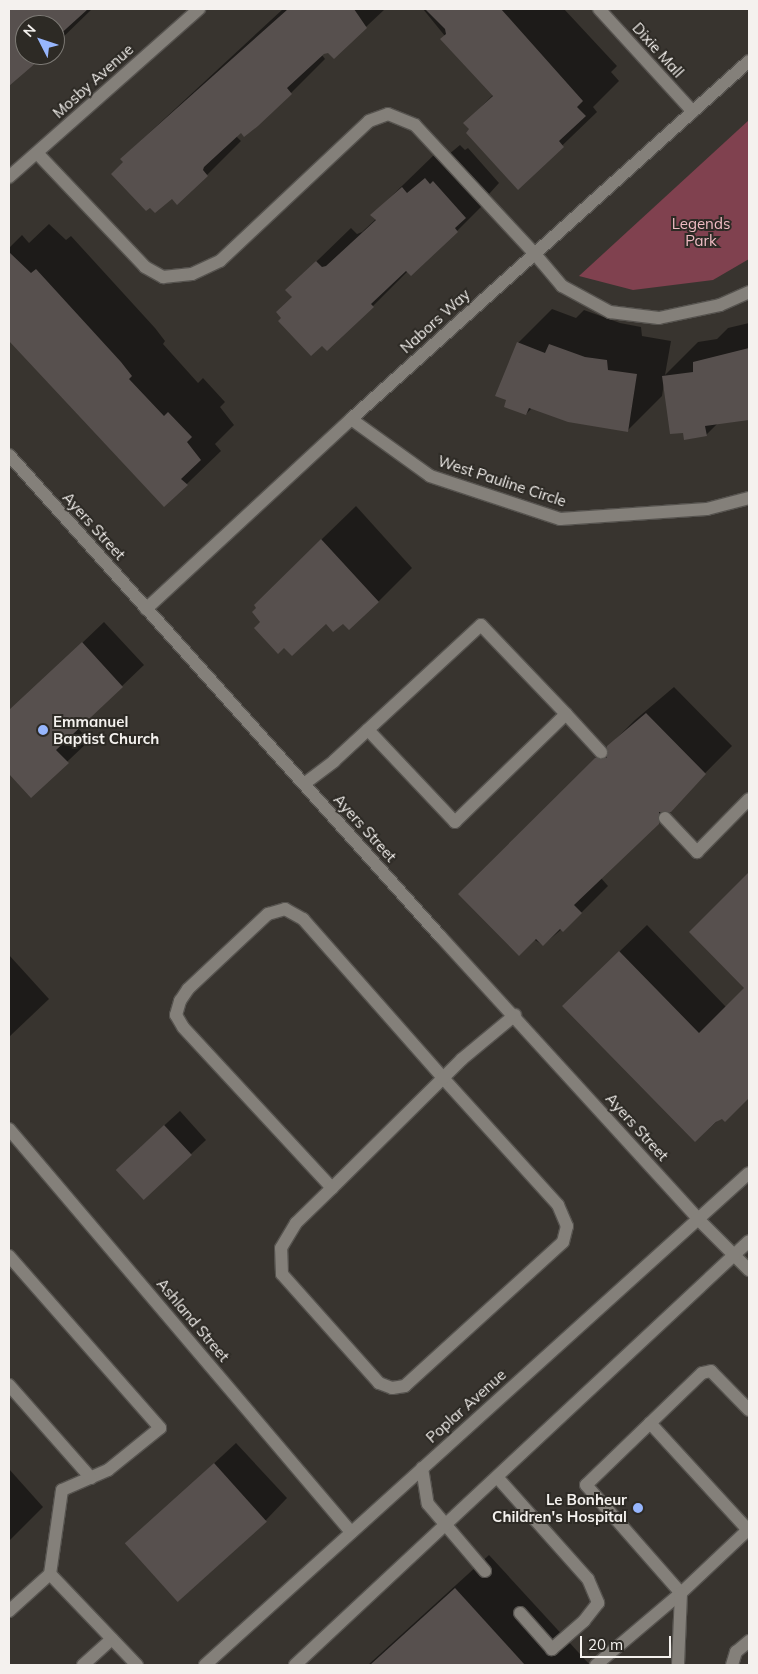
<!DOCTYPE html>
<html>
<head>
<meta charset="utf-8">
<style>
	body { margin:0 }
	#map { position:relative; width:758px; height:1674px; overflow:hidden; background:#38342f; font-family:Mulish,sans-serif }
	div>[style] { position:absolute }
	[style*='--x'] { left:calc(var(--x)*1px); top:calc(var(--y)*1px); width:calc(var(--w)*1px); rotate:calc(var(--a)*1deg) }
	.green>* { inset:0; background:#80414f }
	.shadow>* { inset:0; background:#0007 }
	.building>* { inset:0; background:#57504e; transform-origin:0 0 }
	.roads { filter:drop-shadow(1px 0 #56534f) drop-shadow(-1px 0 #56534f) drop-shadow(0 1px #56534f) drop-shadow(0 -1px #56534f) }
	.lane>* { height:12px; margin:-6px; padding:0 6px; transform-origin:6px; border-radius:6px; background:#84807a }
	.street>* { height:12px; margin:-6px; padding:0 6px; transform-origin:6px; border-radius:6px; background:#84807a }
	.secondary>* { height:12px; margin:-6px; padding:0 6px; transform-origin:6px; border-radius:6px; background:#84807a }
	.dots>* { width:14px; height:14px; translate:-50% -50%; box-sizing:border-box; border:2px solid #2d2a25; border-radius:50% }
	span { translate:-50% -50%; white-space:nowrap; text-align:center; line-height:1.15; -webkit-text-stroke:4px #2d2a25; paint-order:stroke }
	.street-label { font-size:15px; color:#f4f1ee }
	.park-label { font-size:15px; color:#f0bcc4 }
	.poi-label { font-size:15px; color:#f4f1ee; font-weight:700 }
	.left { translate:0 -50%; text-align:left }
	.right { translate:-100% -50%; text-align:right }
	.frame { position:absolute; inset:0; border:10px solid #f4f1ee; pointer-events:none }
	.north { position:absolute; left:15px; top:15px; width:50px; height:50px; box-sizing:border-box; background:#2d2a25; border:1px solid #7d7a75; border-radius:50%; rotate:311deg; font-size:14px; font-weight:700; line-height:20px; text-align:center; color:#f4f1ee }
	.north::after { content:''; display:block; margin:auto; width:18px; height:22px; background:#97b6fd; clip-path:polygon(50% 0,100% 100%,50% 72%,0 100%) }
	.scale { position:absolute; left:580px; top:1636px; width:91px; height:22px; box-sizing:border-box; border:2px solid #f4f1ee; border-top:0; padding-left:6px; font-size:15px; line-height:18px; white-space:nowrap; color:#f4f1ee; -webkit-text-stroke:4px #2d2a25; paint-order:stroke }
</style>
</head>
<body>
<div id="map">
	<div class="green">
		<div style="clip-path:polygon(749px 120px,749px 259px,713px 280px,633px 290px,579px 276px)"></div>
	</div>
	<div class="shadow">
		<div style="clip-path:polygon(9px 9px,92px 9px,55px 45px,55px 25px,25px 25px,25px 55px,43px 55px,10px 83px)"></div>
		<div style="clip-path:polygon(283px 9px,385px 9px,334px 57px,329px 51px,322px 55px,325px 59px,291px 93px,236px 136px,241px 141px,207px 175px,125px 162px,121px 159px)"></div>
		<div style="clip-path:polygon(423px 9px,564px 9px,617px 66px,611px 72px,619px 81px,593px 107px,597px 112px,518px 188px,465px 123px,493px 95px)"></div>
		<div style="clip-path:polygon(460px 145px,465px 150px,468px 148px,499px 183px,489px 194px,491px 197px,457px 231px,411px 274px,408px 271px,373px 306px,293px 297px,287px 290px,351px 228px,357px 234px,362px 232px,376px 219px,372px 215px,436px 153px,442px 160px)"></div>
		<div style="clip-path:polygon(49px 224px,66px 240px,71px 236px,155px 328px,165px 341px,163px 344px,198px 383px,203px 378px,225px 402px,220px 407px,234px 425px,215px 444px,221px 451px,164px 506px,9px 340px,9px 248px,22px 235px,29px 243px)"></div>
		<div style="clip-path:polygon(552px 309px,576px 318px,584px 310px,620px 323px,641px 327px,642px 336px,671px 341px,665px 375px,698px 342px,717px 339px,728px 328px,749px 323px,749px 417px,718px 423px,706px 435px,684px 431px,664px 383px,662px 396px,628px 430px,532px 408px,526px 414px,518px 343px)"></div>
		<div style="clip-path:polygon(356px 506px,412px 568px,378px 602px,343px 622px,262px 621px,289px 571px)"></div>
		<div style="clip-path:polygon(104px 622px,144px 665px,78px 728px,89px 741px,31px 796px,9px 772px,9px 713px)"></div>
		<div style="clip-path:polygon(674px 687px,732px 746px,601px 878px,608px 886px,582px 912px,543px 945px,460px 894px,635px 720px)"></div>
		<div style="clip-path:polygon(749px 873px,749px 1096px,725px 1120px,722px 1117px,695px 1141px,591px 979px,647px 925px,726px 1007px,745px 988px,690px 932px)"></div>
		<div style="clip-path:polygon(9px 955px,49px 999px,9px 1037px)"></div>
		<div style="clip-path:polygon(180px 1111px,206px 1140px,191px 1154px,132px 1155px)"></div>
		<div style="clip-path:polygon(236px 1443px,287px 1498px,266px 1520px,127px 1544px)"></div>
		<div style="clip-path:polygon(9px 1469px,43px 1507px,9px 1541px)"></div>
		<div style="clip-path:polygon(489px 1555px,590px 1665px,368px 1665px)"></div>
	</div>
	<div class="building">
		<div style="clip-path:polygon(9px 9px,88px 9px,56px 38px,60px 42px,55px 46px,55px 25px,25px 25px,25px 55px,45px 55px,9px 86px)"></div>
		<div style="clip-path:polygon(288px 9px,354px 9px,367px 28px,334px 59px,328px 53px,324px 54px,287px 88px,292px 94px,258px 126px,244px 137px,241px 133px,204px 167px,203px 170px,208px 176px,177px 205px,172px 199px,155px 213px,150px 208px,146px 211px,111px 174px,123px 162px,120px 159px)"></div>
		<div style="clip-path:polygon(425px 9px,501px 9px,583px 101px,577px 107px,586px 116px,559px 141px,564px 147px,518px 190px,466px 133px,469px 129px,463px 123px,493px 96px,440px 39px,446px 34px,445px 29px)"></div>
		<div style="clip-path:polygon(425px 178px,430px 184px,433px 181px,466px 218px,455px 228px,458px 232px,411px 276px,406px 271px,371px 304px,374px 307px,327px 351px,322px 346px,311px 356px,278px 321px,281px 318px,276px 312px,292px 297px,285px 290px,316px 261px,322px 267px,326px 266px,376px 220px,370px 215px,402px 187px,407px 193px)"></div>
		<div style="clip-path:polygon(9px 252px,31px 273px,36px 269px,121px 362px,132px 376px,129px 379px,164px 416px,168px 412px,192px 437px,187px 442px,201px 460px,181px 479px,188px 485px,164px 507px,9px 341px)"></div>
		<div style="clip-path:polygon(517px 342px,545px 353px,549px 344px,585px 357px,607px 360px,608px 370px,637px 374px,628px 432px,568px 422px,529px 408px,526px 415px,504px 407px,506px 400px,495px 396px)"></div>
		<div style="clip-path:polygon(749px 348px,749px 420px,705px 426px,707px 436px,684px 440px,683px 433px,670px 434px,662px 376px,693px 372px,693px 362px)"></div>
		<div style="clip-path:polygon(321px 539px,379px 602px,349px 630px,343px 624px,333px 632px,326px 624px,292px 656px,284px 648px,278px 654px,254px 628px,260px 622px,252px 612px,256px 608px,254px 605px)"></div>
		<div style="clip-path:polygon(82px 642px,123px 687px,56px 750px,69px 763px,31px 798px,9px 774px,9px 710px)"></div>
		<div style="clip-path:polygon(646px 713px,706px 774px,671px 812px,659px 812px,659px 824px,574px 905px,582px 913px,563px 932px,560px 929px,543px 946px,536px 939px,519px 956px,458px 894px,595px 758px,607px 758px,607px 746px)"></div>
		<div style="clip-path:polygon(749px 872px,749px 1098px,725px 1122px,722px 1119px,716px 1122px,695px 1142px,562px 1006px,619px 951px,699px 1033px,744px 988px,689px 932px)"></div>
		<div style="left:164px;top:1125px;width:41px;height:66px;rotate:47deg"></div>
		<div style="left:214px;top:1463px;width:79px;height:120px;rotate:48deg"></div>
		<div style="clip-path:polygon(455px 1588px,525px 1665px,370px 1665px)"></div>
	</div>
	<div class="roads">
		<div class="lane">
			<div style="--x:37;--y:153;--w:157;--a:46.5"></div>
			<div style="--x:145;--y:267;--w:21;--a:29"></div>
			<div style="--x:163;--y:277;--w:29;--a:-6"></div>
			<div style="--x:192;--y:274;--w:31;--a:-25"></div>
			<div style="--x:220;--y:261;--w:204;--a:-43.2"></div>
			<div style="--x:369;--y:121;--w:20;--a:-20"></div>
			<div style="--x:388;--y:114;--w:29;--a:22"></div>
			<div style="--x:415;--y:125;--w:176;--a:47.1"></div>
			<div style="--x:566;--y:714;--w:52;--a:47.4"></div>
			<div style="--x:304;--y:784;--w:38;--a:-37"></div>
			<div style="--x:334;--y:761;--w:200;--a:-42.8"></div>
			<div style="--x:481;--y:625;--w:123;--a:46.3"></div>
			<div style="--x:566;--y:714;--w:155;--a:135.8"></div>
			<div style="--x:455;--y:822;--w:127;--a:-133.4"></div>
			<div style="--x:665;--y:818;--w:47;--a:46.7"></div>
			<div style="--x:697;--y:852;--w:74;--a:-45.5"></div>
			<div style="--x:332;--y:1188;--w:219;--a:-132.8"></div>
			<div style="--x:183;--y:1027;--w:14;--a:-120"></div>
			<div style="--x:176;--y:1015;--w:15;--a:-74"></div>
			<div style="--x:180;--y:1001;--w:14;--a:-56"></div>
			<div style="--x:188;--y:989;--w:110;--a:-43.2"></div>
			<div style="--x:268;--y:914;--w:18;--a:-16"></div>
			<div style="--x:285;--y:909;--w:21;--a:29"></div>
			<div style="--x:303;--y:919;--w:212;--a:48.6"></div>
			<div style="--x:443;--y:1078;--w:171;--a:47.8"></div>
			<div style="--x:558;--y:1205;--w:23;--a:67"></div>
			<div style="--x:567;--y:1226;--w:16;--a:104"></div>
			<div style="--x:563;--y:1242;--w:214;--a:137.7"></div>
			<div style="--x:405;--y:1386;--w:13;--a:171"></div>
			<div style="--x:392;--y:1388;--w:14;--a:-159"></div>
			<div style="--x:379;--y:1383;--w:146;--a:-131.7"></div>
			<div style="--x:282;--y:1274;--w:26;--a:-92"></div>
			<div style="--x:281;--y:1248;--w:29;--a:-59"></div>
			<div style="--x:296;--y:1223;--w:50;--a:-44.2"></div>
			<div style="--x:332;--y:1188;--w:156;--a:-44.7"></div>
			<div style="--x:443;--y:1078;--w:27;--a:-45"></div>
			<div style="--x:462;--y:1059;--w:69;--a:-39.7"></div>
			<div style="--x:9;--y:1256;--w:229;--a:48.7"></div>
			<div style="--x:160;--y:1428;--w:67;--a:141.1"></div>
			<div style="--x:108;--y:1470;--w:50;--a:156.5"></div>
			<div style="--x:62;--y:1490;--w:85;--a:98.1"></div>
			<div style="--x:9;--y:1385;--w:124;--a:48.6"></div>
			<div style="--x:749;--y:1410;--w:54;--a:-134.3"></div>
			<div style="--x:711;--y:1371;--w:9;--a:167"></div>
			<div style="--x:702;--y:1373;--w:161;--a:136"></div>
			<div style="--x:586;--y:1485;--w:144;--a:48.7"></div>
			<div style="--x:681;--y:1593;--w:93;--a:-43.3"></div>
			<div style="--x:650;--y:1423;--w:145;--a:47.5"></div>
			<div style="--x:422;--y:1468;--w:36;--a:81"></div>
			<div style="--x:428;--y:1504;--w:88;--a:49.6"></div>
			<div style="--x:497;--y:1477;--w:137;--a:48.3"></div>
			<div style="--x:588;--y:1579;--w:26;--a:67"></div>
			<div style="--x:598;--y:1603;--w:23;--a:128"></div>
			<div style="--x:584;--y:1621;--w:43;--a:138.8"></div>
			<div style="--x:552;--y:1649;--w:48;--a:-131.6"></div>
			<div style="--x:9;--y:1611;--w:55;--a:-42.1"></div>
			<div style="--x:50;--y:1574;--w:126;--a:46.3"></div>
			<div style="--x:83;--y:1665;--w:39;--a:-42"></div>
			<div style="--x:596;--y:1665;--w:111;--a:-40.3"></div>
			<div style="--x:681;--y:1593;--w:72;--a:92.4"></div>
			<div style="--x:732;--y:1665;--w:14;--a:-73"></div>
			<div style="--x:736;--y:1652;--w:17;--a:-40"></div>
		</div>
		<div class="street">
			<div style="--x:599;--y:9;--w:139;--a:47.6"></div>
			<div style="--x:9;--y:177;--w:254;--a:-41.5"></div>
			<div style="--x:535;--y:254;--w:42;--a:49.8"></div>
			<div style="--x:562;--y:286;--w:55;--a:28.4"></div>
			<div style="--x:610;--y:312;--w:49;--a:7"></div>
			<div style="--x:659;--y:318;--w:62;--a:-12"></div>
			<div style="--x:720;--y:305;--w:32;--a:-24"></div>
			<div style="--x:351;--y:419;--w:97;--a:35.8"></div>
			<div style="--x:430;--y:476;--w:137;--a:18.3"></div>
			<div style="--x:560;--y:519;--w:147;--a:-3.9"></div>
			<div style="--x:707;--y:509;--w:43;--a:-14.7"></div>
			<div style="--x:146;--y:609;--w:280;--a:-42.8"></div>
			<div style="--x:351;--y:419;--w:535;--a:-41.97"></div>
			<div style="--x:9;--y:1129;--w:529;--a:49.68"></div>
		</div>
		<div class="secondary">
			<div style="--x:9;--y:455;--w:646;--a:48.14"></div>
			<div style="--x:440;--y:936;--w:384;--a:47.6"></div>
			<div style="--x:699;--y:1220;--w:71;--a:45"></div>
			<div style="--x:205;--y:1665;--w:733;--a:-42.13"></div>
			<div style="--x:295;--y:1665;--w:621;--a:-43.04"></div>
		</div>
	</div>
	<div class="dots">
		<div style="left:43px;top:730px;background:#97b6fd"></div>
		<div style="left:638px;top:1508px;background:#97b6fd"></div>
	</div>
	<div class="street-label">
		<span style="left:658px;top:50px;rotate:48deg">Dixie Mall</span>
		<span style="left:93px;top:81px;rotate:-42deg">Mosby Avenue</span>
		<span style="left:435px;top:321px;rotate:-42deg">Nabors Way</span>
		<span style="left:502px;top:481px;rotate:18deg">West Pauline Circle</span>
		<span style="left:94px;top:526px;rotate:48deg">Ayers Street</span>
		<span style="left:365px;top:828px;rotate:48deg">Ayers Street</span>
		<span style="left:637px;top:1127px;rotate:48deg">Ayers Street</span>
		<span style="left:193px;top:1320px;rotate:50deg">Ashland Street</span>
		<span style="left:466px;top:1406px;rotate:-42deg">Poplar Avenue</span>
	</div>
	<div class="park-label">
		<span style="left:701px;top:232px">Legends<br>Park</span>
	</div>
	<div class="poi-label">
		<span class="left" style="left:53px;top:730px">Emmanuel<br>Baptist Church</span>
		<span class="right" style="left:627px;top:1508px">Le Bonheur<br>Children's Hospital</span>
	</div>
	<div class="frame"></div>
	<div class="north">N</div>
	<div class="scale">20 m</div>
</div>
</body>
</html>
